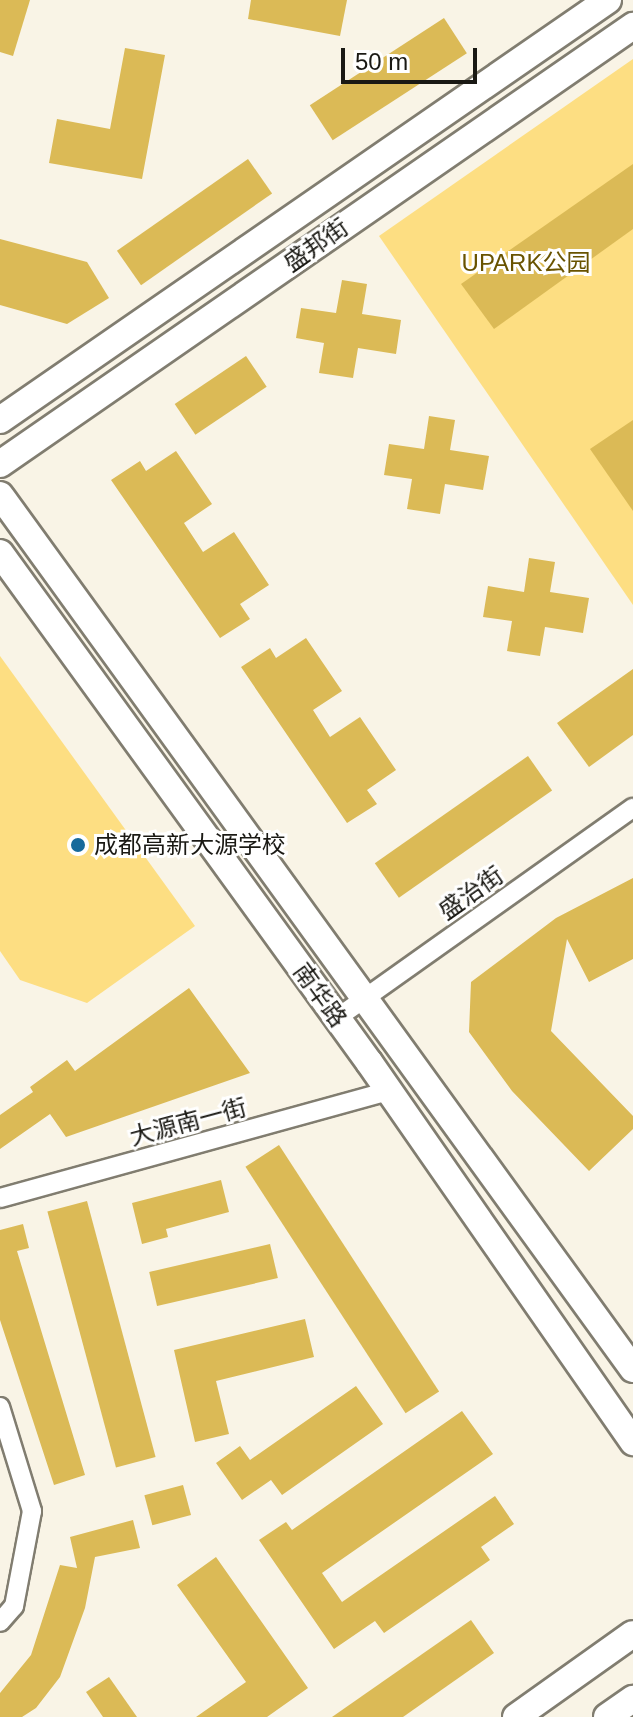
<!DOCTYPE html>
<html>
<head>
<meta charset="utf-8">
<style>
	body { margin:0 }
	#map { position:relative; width:633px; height:1717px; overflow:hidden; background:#f9f4e6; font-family:Arial,"Noto Sans SC",sans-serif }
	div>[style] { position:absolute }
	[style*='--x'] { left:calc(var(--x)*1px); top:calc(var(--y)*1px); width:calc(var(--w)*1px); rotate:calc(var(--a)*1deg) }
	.green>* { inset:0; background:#fdde82 }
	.building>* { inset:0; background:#dbba56; transform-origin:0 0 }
	.roads { filter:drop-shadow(2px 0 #817d70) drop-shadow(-2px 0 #817d70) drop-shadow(0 2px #817d70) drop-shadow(0 -2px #817d70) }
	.street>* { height:18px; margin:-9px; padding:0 9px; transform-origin:9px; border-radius:9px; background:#fff }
	.secondary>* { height:26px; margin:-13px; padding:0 13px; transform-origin:13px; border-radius:13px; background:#fff }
	.dots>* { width:22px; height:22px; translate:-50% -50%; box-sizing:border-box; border:4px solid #fff; border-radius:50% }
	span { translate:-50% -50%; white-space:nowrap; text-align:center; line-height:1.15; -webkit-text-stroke:6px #fff; paint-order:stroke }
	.street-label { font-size:24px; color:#1a1914 }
	.park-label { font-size:24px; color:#695300 }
	.poi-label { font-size:24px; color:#1a1914 }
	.left { translate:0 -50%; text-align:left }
	.scale { position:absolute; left:341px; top:48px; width:136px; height:36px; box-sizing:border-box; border:4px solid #1a1914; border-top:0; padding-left:10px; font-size:24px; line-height:28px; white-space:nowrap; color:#1a1914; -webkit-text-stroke:6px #fff; paint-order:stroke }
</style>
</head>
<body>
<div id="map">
	<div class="green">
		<div style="clip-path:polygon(633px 59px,633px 605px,379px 236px)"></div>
		<div style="clip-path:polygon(0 656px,195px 926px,87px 1003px,20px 980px,0 951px)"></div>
	</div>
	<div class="building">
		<div style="clip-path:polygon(0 0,30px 0,13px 56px,0 52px)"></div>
		<div style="clip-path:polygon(251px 0,347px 0,340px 36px,248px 19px)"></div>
		<div style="left:444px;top:18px;width:42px;height:160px;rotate:57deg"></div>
		<div style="clip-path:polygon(125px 48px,165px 55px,142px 179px,49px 163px,57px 119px,110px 129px)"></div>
		<div style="left:248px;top:159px;width:42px;height:160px;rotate:55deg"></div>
		<div style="clip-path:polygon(633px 164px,633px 229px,494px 329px,461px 284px)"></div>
		<div style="clip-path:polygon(0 239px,87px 262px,109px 298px,67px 324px,0 305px)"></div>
		<div style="clip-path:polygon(342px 280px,367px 284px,362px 314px,401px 320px,396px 354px,358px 348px,353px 378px,319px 373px,324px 343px,296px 338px,301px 308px,336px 313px)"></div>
		<div style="left:246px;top:356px;width:37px;height:86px;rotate:56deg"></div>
		<div style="clip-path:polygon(429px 416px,455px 420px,450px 450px,489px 456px,483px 490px,445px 484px,440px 514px,407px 509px,412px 479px,384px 475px,389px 444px,424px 449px)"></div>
		<div style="clip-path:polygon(633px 420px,633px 511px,590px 449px)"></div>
		<div style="clip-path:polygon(176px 451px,212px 504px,184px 523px,203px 552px,234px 532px,269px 585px,240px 604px,250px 619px,220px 638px,111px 480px,140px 461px,146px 471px)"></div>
		<div style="clip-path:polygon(529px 558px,555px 562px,550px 592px,589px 598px,583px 633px,545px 627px,540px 656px,507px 651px,512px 621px,483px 617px,488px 586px,524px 592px)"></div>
		<div style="clip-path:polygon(306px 638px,342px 691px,313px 710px,330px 737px,360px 717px,396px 770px,367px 790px,377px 804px,347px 823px,241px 667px,270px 648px,276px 658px)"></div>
		<div style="clip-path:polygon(633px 669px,633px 735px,589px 767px,557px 723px)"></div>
		<div style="left:528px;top:756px;width:42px;height:187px;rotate:55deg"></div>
		<div style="clip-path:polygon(633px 878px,633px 959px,589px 982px,567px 939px,551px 1031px,633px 1116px,633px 1129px,589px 1171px,512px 1091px,469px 1032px,471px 982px,556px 918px)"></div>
		<div style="clip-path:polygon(189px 988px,250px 1073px,66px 1137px,50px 1114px,0 1149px,0 1115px,33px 1092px,30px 1087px,67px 1060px,75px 1071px)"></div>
		<div style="left:279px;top:1145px;width:294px;height:40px;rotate:57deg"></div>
		<div style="clip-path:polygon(221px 1180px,229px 1212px,166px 1229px,168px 1237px,142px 1244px,132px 1203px)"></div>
		<div style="left:87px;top:1201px;width:265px;height:41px;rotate:75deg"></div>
		<div style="clip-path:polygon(23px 1224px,29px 1248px,17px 1251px,85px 1475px,54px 1485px,0 1320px,0 1230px)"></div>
		<div style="left:270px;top:1244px;width:35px;height:124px;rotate:77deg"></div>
		<div style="clip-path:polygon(305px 1319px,314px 1357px,216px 1381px,229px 1434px,195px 1442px,174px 1350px)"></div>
		<div style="clip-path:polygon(356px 1386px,383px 1424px,282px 1495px,271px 1480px,242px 1500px,216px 1463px,240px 1446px,250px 1460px)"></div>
		<div style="clip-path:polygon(462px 1411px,493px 1454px,322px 1573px,342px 1602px,495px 1496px,514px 1524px,481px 1547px,490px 1560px,384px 1633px,375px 1621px,334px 1649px,259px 1540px,286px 1522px,292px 1530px)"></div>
		<div style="left:183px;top:1485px;width:31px;height:40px;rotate:75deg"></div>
		<div style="clip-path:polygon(133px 1520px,140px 1548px,95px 1557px,85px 1608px,60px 1677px,36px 1708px,22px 1717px,0 1717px,0 1693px,31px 1655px,60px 1565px,77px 1568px,70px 1537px)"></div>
		<div style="clip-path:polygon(216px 1557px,308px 1688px,267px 1717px,196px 1717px,246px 1682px,177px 1585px)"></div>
		<div style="clip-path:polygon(471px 1620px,494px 1653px,403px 1717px,332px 1717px)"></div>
		<div style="clip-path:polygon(109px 1677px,137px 1717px,103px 1717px,86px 1692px)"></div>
	</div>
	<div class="roads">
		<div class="street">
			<div style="--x:337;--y:1018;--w:363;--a:-35.4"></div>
			<div style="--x:0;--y:1198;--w:403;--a:-15.4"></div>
			<div style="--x:0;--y:1407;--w:109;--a:72.9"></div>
			<div style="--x:32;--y:1511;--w:97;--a:100.7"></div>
			<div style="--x:14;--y:1606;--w:21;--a:131"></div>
		</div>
		<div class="secondary">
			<div style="--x:0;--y:420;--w:739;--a:-34.64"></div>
			<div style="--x:0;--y:464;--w:770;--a:-34.68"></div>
			<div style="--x:0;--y:495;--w:1079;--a:54.09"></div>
			<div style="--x:0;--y:553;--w:629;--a:54.06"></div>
			<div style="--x:369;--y:1062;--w:463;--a:55.2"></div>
			<div style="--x:516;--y:1717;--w:143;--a:-35.4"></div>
			<div style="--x:607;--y:1717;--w:32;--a:-35"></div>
		</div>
	</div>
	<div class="dots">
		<div style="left:78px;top:845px;background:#176a9b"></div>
	</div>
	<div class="street-label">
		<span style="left:316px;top:245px;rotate:-35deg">盛邦街</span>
		<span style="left:471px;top:893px;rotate:-35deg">盛治街</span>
		<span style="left:320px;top:995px;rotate:54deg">南华路</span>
		<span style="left:188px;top:1122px;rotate:-15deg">大源南一街</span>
	</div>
	<div class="park-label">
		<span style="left:526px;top:263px">UPARK公园</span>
	</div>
	<div class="poi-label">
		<span class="left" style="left:94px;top:845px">成都高新大源学校</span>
	</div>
	<div class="scale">50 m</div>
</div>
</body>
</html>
